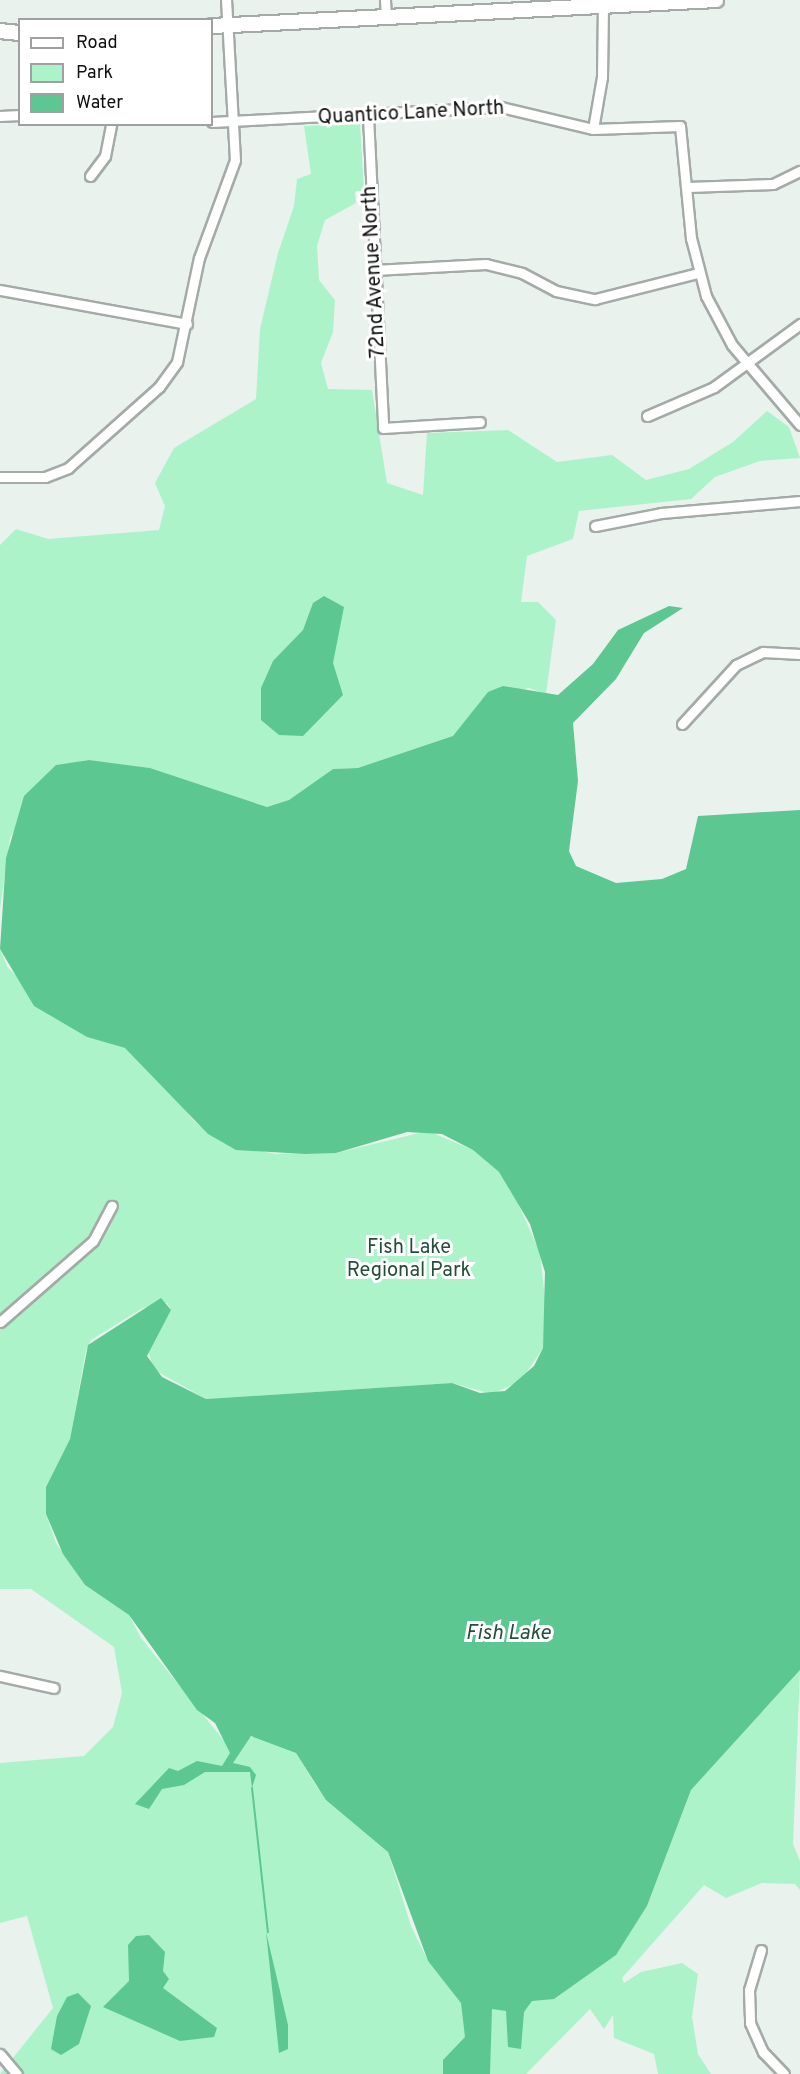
<!DOCTYPE html>
<html>
<head>
<meta charset="utf-8">
<style>
	body { margin:0 }
	#map { position:relative; width:800px; height:2074px; overflow:hidden; background:#eaf2ed; font-family:Overpass,sans-serif }
	div>[style] { position:absolute }
	[style*='--x'] { left:calc(var(--x)*1px); top:calc(var(--y)*1px); width:calc(var(--w)*1px); rotate:calc(var(--a)*1deg) }
	.green>* { inset:0; background:#acf3ca }
	.water>* { inset:0; background:#5cc790 }
	.stream>* { height:2px; margin:-1px; padding:0 1px; transform-origin:1px; border-radius:1px; background:#5cc790 }
	.roads { filter:drop-shadow(2px 0 #a4aba7) drop-shadow(-2px 0 #a4aba7) drop-shadow(0 2px #a4aba7) drop-shadow(0 -2px #a4aba7) }
	.street>* { height:9px; margin:-4.5px; padding:0 4.5px; transform-origin:4.5px; border-radius:4.5px; background:#fff }
	.secondary>* { height:14px; margin:-7px; padding:0 7px; transform-origin:7px; border-radius:7px; background:#fff }
	span { translate:-50% -50%; white-space:nowrap; text-align:center; line-height:1.15; -webkit-text-stroke:6px #fff; paint-order:stroke }
	.street-label { font-size:20px; color:#0e110f }
	.park-label { font-size:20px; color:#234f38 }
	.water-label { font-size:21px; color:#25513a; font-style:italic }
	.legend { position:absolute; left:18px; top:18px; width:195px; height:108px; box-sizing:border-box; background:#fff; border:2px solid #9fa09f; margin:0; padding:8px 10px; list-style:none; font-size:18px; color:#0e110f }
	.legend li { display:flex; align-items:center; gap:12px; height:30px }
	.legend b { width:30px; border:2px solid #9fa09f }
</style>
</head>
<body>
<div id="map">
	<div class="green">
		<div style="clip-path:polygon(360px 124px,364px 191px,355px 192px,356px 203px,325px 220px,317px 246px,319px 280px,335px 300px,333px 332px,321px 363px,328px 389px,372px 390px,387px 483px,423px 495px,427px 433px,508px 430px,557px 462px,612px 455px,646px 480px,689px 469px,733px 442px,767px 411px,789px 427px,800px 458px,760px 461px,715px 477px,691px 499px,579px 511px,573px 539px,527px 556px,521px 602px,538px 602px,556px 620px,546px 694px,529px 688px,481px 700px,464px 730px,442px 742px,358px 768px,333px 769px,289px 800px,267px 807px,150px 768px,89px 760px,56px 765px,10px 838px,0 909px,0 545px,16px 529px,48px 539px,159px 530px,165px 506px,155px 483px,174px 448px,256px 399px,260px 329px,278px 253px,294px 206px,297px 179px,311px 174px,304px 126px)"></div>
		<div style="clip-path:polygon(0 949px,8px 968px,87px 1037px,125px 1048px,157px 1076px,194px 1121px,223px 1143px,276px 1154px,336px 1153px,428px 1131px,473px 1150px,499px 1172px,517px 1201px,540px 1253px,546px 1309px,543px 1348px,521px 1381px,492px 1394px,452px 1383px,206px 1399px,153px 1369px,148px 1348px,171px 1310px,167px 1303px,143px 1308px,91px 1340px,86px 1350px,70px 1439px,46px 1487px,46px 1514px,56px 1543px,85px 1585px,129px 1615px,141px 1638px,225px 1742px,259px 1736px,296px 1753px,317px 1787px,388px 1852px,411px 1926px,428px 1961px,454px 1993px,554px 1999px,616px 1954px,647px 1906px,691px 1790px,800px 1670px,793px 1844px,800px 1861px,800px 1890px,795px 1884px,762px 1883px,726px 1898px,704px 1885px,622px 1978px,624px 1983px,641px 1972px,682px 1963px,698px 1974px,692px 2017px,698px 2054px,711px 2074px,658px 2074px,654px 2054px,614px 2038px,613px 2015px,604px 2029px,590px 2009px,526px 2074px,0 2074px,53px 2008px,27px 1916px,0 1923px,0 1763px,84px 1756px,113px 1727px,122px 1693px,114px 1647px,31px 1589px,0 1589px)"></div>
	</div>
	<div class="water">
		<div style="clip-path:polygon(324px 596px,344px 607px,333px 663px,343px 695px,303px 736px,279px 735px,261px 720px,261px 688px,273px 661px,303px 630px,313px 603px)"></div>
		<div style="clip-path:polygon(669px 606px,683px 608px,644px 633px,616px 679px,573px 723px,578px 781px,569px 851px,576px 866px,616px 883px,662px 879px,686px 869px,698px 816px,800px 810px,800px 1670px,691px 1790px,647px 1906px,616px 1955px,554px 1999px,532px 2001px,524px 2012px,521px 2049px,508px 2047px,506px 2011px,492px 2009px,490px 2074px,443px 2074px,443px 2060px,465px 2037px,461px 2003px,428px 1961px,388px 1852px,326px 1800px,296px 1753px,251px 1736px,233px 1763px,250px 1767px,256px 1775px,252px 1788px,250px 1772px,205px 1772px,184px 1785px,162px 1789px,149px 1809px,135px 1804px,169px 1768px,178px 1771px,197px 1761px,222px 1766px,230px 1753px,215px 1723px,197px 1710px,129px 1615px,85px 1585px,63px 1554px,46px 1514px,46px 1487px,70px 1439px,88px 1345px,161px 1298px,171px 1310px,147px 1356px,162px 1377px,206px 1399px,452px 1383px,480px 1393px,505px 1391px,534px 1366px,543px 1348px,545px 1272px,530px 1224px,499px 1172px,473px 1150px,442px 1134px,407px 1132px,336px 1153px,305px 1154px,236px 1150px,208px 1134px,125px 1048px,87px 1037px,34px 1006px,0 949px,6px 858px,24px 796px,56px 765px,89px 760px,150px 768px,267px 807px,289px 800px,333px 769px,358px 768px,453px 736px,488px 692px,503px 686px,558px 695px,593px 664px,618px 630px)"></div>
		<div style="clip-path:polygon(266px 1932px,288px 2025px,288px 2049px,279px 2053px)"></div>
		<div style="clip-path:polygon(149px 1935px,165px 1952px,163px 1971px,169px 1979px,163px 1988px,217px 2028px,214px 2037px,180px 2041px,103px 2007px,129px 1981px,128px 1945px,136px 1936px)"></div>
		<div style="clip-path:polygon(78px 1993px,91px 2006px,79px 2044px,61px 2055px,51px 2049px,57px 2016px,67px 1997px)"></div>
	</div>
	<div class="stream">
		<div style="--x:252;--y:1788;--w:145;--a:83.7"></div>
	</div>
	<div class="roads">
		<div class="street">
			<div style="--x:385;--y:0;--w:17;--a:87"></div>
			<div style="--x:0;--y:116;--w:20;--a:-3"></div>
			<div style="--x:368;--y:116;--w:312;--a:87.2"></div>
			<div style="--x:383;--y:428;--w:97;--a:-3.5"></div>
			<div style="--x:212;--y:122;--w:289;--a:-3"></div>
			<div style="--x:501;--y:107;--w:95;--a:13.4"></div>
			<div style="--x:593;--y:129;--w:87;--a:-2"></div>
			<div style="--x:680;--y:126;--w:113;--a:84.4"></div>
			<div style="--x:691;--y:238;--w:60;--a:75.5"></div>
			<div style="--x:706;--y:296;--w:55;--a:62"></div>
			<div style="--x:732;--y:345;--w:105;--a:49.6"></div>
			<div style="--x:593;--y:129;--w:53;--a:-80.2"></div>
			<div style="--x:602;--y:77;--w:71;--a:-89.2"></div>
			<div style="--x:90;--y:176;--w:25;--a:-53"></div>
			<div style="--x:105;--y:156;--w:33;--a:-79"></div>
			<div style="--x:688;--y:187;--w:85;--a:-2"></div>
			<div style="--x:773;--y:184;--w:30;--a:-26"></div>
			<div style="--x:374;--y:270;--w:112;--a:-3.1"></div>
			<div style="--x:486;--y:264;--w:37;--a:14"></div>
			<div style="--x:522;--y:273;--w:38;--a:28"></div>
			<div style="--x:556;--y:291;--w:40;--a:12"></div>
			<div style="--x:595;--y:299;--w:106;--a:-14.2"></div>
			<div style="--x:0;--y:290;--w:190;--a:10.3"></div>
			<div style="--x:647;--y:416;--w:73;--a:-23.4"></div>
			<div style="--x:714;--y:387;--w:107;--a:-36.2"></div>
			<div style="--x:0;--y:477;--w:45;--a:0"></div>
			<div style="--x:45;--y:477;--w:25;--a:-21"></div>
			<div style="--x:68;--y:468;--w:122;--a:-41.7"></div>
			<div style="--x:159;--y:387;--w:31;--a:-54"></div>
			<div style="--x:177;--y:362;--w:106;--a:-78.1"></div>
			<div style="--x:199;--y:258;--w:104;--a:-69.8"></div>
			<div style="--x:235;--y:160;--w:160;--a:-93.2"></div>
			<div style="--x:595;--y:526;--w:67;--a:-11.1"></div>
			<div style="--x:661;--y:513;--w:140;--a:-4.9"></div>
			<div style="--x:682;--y:724;--w:80;--a:-47.5"></div>
			<div style="--x:736;--y:665;--w:30;--a:-26"></div>
			<div style="--x:763;--y:652;--w:37;--a:3"></div>
			<div style="--x:0;--y:1322;--w:123;--a:-41.1"></div>
			<div style="--x:93;--y:1241;--w:40;--a:-62"></div>
			<div style="--x:0;--y:1676;--w:55;--a:12.5"></div>
			<div style="--x:761;--y:1950;--w:42;--a:106.7"></div>
			<div style="--x:749;--y:1990;--w:33;--a:88"></div>
			<div style="--x:750;--y:2023;--w:32;--a:66"></div>
			<div style="--x:763;--y:2052;--w:30;--a:46"></div>
			<div style="--x:0;--y:2054;--w:26;--a:50"></div>
		</div>
		<div class="secondary">
			<div style="--x:212;--y:26;--w:505;--a:-2.95"></div>
			<div style="--x:0;--y:31;--w:20;--a:6"></div>
		</div>
	</div>
	<div class="street-label">
		<span style="left:411px;top:114px;rotate:-3deg">Quantico Lane North</span>
		<span style="left:375px;top:272px;rotate:-93deg">72nd Avenue North</span>
	</div>
	<div class="park-label">
		<span style="left:409px;top:1260px">Fish Lake<br>Regional Park</span>
	</div>
	<div class="water-label">
		<span style="left:508px;top:1634px">Fish Lake</span>
	</div>
	<ul class="legend">
	<li><b style="height:8px;background:#fff"></b>Road</li>
	<li><b style="height:16px;background:#acf3ca"></b>Park</li>
	<li><b style="height:16px;background:#5cc790"></b>Water</li>
	</ul>
</div>
</body>
</html>
